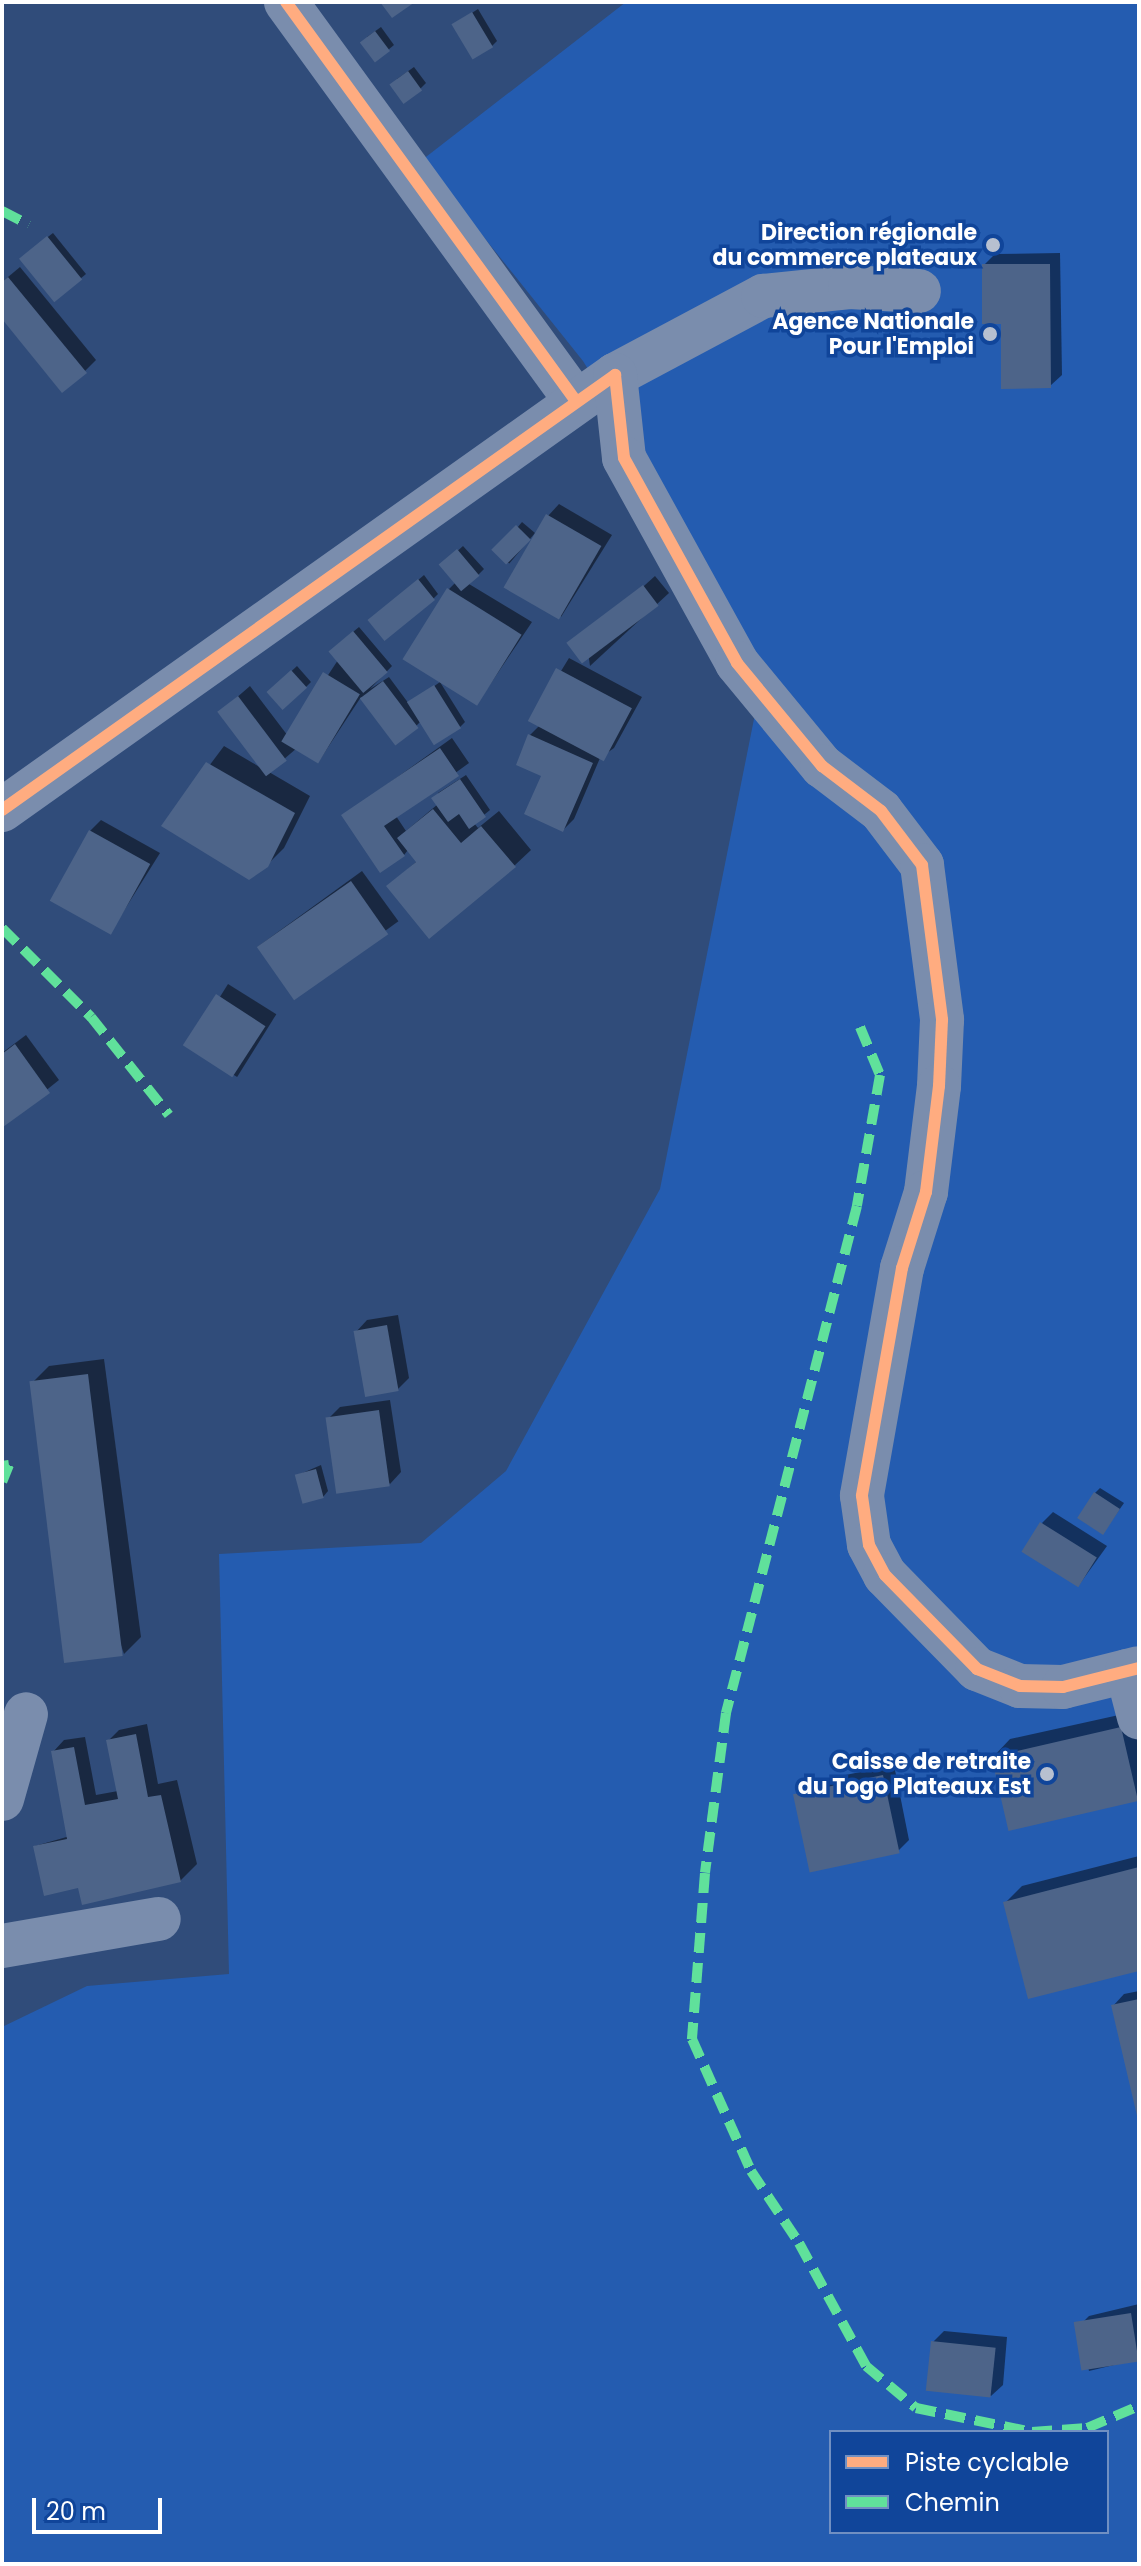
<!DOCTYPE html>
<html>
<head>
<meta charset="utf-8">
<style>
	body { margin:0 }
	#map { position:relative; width:1141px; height:2566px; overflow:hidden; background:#304c7a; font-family:Poppins,sans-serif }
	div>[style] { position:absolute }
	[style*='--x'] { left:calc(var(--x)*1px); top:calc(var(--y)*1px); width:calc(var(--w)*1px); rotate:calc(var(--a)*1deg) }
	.green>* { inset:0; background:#245cb0 }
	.shadow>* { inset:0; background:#0007; transform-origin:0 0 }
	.building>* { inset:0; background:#4d6489; transform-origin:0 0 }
	.minor>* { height:44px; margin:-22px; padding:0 22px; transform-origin:22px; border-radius:22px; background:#7a8dad }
	.quiet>* { height:10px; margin-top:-5px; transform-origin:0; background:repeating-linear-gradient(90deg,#60e19b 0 20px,transparent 0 30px) }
	.cycleway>* { height:12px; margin:-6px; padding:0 6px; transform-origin:6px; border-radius:6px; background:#ffac80 }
	.dots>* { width:22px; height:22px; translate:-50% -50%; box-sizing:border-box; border:4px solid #10459a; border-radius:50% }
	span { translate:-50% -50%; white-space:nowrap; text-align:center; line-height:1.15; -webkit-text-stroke:7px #10459a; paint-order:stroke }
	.poi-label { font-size:22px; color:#fff; font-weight:700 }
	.right { translate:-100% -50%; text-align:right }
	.frame { position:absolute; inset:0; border:4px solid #fff; pointer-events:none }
	.legend { position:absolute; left:829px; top:2430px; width:280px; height:104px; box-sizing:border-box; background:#10459a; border:2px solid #708fc2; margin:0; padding:10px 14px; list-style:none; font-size:24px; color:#fff }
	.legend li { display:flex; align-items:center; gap:16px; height:40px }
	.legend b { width:40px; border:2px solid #708fc2 }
	.scale { position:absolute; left:32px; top:2498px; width:130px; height:36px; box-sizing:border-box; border:4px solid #fff; border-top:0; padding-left:10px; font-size:24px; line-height:28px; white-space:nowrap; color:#fff; -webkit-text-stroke:6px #10459a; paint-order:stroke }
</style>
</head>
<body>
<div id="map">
	<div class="green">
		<div style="clip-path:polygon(evenodd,626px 2px,1139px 2px,1139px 2564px,2px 2564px,2px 2027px,87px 1986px,229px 1974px,219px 1554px,421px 1543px,506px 1471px,660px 1189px,758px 699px,701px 553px,583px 361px,422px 160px,626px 2px,831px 2432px,1107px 2432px,1107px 2532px,831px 2532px,831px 2432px)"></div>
	</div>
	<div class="shadow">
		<div style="clip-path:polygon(478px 9px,497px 41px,492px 46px,453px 25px)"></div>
		<div style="clip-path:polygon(381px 27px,394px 45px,388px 50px,367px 37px)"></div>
		<div style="clip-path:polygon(414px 67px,426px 83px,420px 89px,397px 79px)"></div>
		<div style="clip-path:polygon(53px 233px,86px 274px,80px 279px,27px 253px)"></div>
		<div style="clip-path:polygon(1060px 253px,1062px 375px,1050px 386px,1003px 322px,984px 265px,995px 254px)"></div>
		<div style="clip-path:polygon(20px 267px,96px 360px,85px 371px,2px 316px,2px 282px)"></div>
		<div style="clip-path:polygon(559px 504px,612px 535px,561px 617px,548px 516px)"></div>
		<div style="left:522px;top:522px;width:17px;height:40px;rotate:40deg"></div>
		<div style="clip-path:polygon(463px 546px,484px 569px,469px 584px,532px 622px,477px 704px,449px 589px,456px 582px,442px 565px)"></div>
		<div style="clip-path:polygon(424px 575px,438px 594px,433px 599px,376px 616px)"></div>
		<div style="clip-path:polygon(655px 576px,669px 593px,590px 666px,586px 638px)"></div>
		<div style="clip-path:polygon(359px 627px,392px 666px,370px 689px,389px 677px,409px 704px,440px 682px,465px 722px,460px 727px,421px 721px,416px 726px,361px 697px,319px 761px,297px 748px,269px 772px,310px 796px,284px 848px,267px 865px,164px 826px,224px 746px,263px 769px,220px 712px,250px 686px,288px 736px,338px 660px,336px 646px)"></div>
		<div style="clip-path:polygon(569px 658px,642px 697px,614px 748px,600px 758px,574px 819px,563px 830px,530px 735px,540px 725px,531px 720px)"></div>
		<div style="clip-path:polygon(297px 666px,311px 682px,306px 687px,269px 692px)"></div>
		<div style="clip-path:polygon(452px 738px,469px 763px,396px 816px,406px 831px,438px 804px,438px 793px,466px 775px,490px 810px,474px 823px,478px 828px,499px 811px,531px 850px,514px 866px,389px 886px,417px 861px,408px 850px,404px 855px,343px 816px)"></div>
		<div style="clip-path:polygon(101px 820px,160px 853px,110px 933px,90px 831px)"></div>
		<div style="left:362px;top:871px;width:62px;height:129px;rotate:54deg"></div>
		<div style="left:228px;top:984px;width:57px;height:74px;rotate:32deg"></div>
		<div style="clip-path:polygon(26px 1035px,59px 1080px,4px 1124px,2px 1053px)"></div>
		<div style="clip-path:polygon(398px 1315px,409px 1378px,398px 1389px,356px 1332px,367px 1320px)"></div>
		<div style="clip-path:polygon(104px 1359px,141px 1637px,124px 1654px,32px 1383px,49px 1366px)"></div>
		<div style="clip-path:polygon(390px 1400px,401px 1472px,390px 1484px,329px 1418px,340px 1407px)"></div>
		<div style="clip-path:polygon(321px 1465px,328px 1491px,323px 1497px,298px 1475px)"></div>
		<div style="clip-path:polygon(1100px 1488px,1124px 1503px,1103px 1533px,1095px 1493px)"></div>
		<div style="clip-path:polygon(1053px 1512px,1107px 1546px,1079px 1585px,1042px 1523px)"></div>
		<div style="clip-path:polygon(1137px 1711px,1137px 1799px,994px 1756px,1010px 1739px)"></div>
		<div style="clip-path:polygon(147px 1724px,158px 1784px,177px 1780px,197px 1864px,180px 1881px,80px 1884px,35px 1846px,70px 1836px,53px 1752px,64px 1740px,85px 1737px,96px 1795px,118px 1791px,108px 1741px,119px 1730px)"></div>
		<div style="clip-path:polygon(894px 1765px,909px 1840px,898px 1851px,796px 1794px,807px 1783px)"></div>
		<div style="clip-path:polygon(1139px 1856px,1139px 1969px,1006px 1902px,1022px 1886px)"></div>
		<div style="clip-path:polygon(1139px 1991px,1139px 2116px,1113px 2006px,1124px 1994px)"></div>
		<div style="clip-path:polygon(1139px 2304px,1139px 2359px,1089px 2371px,1078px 2327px,1089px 2316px)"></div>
		<div style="clip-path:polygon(944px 2331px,1007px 2337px,1003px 2385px,991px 2396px,933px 2342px)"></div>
	</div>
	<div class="building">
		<div style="clip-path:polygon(380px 2px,415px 2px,392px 18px)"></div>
		<div style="left:472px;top:12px;width:41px;height:24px;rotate:59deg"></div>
		<div style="left:375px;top:31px;width:25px;height:19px;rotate:53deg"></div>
		<div style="left:408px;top:71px;width:24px;height:23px;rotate:54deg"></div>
		<div style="left:47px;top:236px;width:56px;height:36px;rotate:51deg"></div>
		<div style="clip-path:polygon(982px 264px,1050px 264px,1051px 388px,1001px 389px,1001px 324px,982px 324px)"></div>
		<div style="clip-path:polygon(8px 277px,87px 373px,62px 393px,2px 319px,2px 282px)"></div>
		<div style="left:546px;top:514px;width:64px;height:85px;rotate:30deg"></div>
		<div style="left:516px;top:525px;width:21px;height:35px;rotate:45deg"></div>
		<div style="left:457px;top:549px;width:35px;height:24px;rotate:50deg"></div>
		<div style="left:418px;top:579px;width:27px;height:65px;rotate:51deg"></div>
		<div style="left:643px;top:585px;width:26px;height:96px;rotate:53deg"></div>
		<div style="left:447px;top:588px;width:88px;height:84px;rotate:32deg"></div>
		<div style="left:353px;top:631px;width:54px;height:32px;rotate:50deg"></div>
		<div style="left:556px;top:668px;width:86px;height:60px;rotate:28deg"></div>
		<div style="left:291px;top:670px;width:24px;height:33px;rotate:48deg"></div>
		<div style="left:323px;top:672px;width:43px;height:81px;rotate:31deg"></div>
		<div style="left:383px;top:681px;width:59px;height:29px;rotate:53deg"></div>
		<div style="left:434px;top:685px;width:51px;height:32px;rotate:58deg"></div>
		<div style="left:238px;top:696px;width:81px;height:26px;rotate:53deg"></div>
		<div style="clip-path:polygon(528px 734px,593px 763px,563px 832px,524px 814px,541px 776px,516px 765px)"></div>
		<div style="clip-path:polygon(440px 748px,459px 776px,384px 826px,405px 856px,380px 873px,341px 815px)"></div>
		<div style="clip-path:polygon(206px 762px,295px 813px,268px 867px,249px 880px,161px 826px)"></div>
		<div style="clip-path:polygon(460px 779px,486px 817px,469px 829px,459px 814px,448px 822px,431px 798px)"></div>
		<div style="clip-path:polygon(433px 809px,461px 843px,481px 826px,516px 867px,429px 939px,386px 886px,416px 862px,397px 838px)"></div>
		<div style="left:89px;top:830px;width:70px;height:81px;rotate:29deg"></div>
		<div style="left:351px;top:881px;width:65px;height:115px;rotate:55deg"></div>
		<div style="left:216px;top:994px;width:59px;height:61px;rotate:33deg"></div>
		<div style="clip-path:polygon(15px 1044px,50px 1093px,3px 1127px,2px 1054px)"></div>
		<div style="left:387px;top:1325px;width:67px;height:34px;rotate:80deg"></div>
		<div style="left:88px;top:1374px;width:284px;height:59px;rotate:83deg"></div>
		<div style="left:379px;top:1410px;width:77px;height:54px;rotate:82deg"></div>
		<div style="left:316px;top:1469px;width:30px;height:22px;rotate:75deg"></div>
		<div style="left:1094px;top:1492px;width:31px;height:31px;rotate:33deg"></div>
		<div style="left:1040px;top:1522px;width:67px;height:35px;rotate:32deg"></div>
		<div style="left:1121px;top:1727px;width:76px;height:133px;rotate:77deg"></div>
		<div style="clip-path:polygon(136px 1734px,148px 1797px,161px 1795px,181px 1882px,82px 1905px,78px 1888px,44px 1896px,33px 1846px,67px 1839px,51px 1751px,74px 1747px,85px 1805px,118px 1799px,106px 1740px)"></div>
		<div style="left:883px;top:1775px;width:80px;height:92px;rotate:78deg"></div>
		<div style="clip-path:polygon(1139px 1867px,1139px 1971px,1028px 1999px,1003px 1902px)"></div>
		<div style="clip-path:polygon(1139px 1999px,1139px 2120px,1138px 2120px,1111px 2005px)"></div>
		<div style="left:1131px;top:2313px;width:49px;height:58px;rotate:81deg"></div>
		<div style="left:931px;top:2341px;width:65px;height:50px;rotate:6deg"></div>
	</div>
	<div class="minor">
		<div style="--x:286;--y:2;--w:490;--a:54"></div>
		<div style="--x:615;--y:375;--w:168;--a:-28.1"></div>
		<div style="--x:763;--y:296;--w:87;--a:-5.9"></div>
		<div style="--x:850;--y:287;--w:69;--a:3.3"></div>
		<div style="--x:2;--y:810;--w:752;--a:-35.36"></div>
		<div style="--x:615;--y:375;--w:83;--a:83.8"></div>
		<div style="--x:624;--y:458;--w:234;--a:61.1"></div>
		<div style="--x:737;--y:663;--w:134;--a:50.5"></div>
		<div style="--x:822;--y:766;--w:74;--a:37.3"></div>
		<div style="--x:881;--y:811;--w:68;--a:52.8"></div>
		<div style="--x:922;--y:865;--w:156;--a:82.6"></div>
		<div style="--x:942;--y:1020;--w:66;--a:92.6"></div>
		<div style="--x:939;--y:1086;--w:107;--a:97"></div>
		<div style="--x:926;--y:1192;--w:80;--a:107.5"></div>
		<div style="--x:902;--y:1268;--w:231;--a:100"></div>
		<div style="--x:862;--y:1496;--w:49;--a:81.9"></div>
		<div style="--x:869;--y:1545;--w:34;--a:62"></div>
		<div style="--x:885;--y:1575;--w:132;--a:45.6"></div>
		<div style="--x:977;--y:1669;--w:46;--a:21.6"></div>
		<div style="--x:1020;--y:1686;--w:43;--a:1.3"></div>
		<div style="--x:1063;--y:1687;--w:78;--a:-14"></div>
		<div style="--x:1127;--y:1671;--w:48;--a:75.4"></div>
		<div style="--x:2;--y:1799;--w:88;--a:-74.2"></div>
		<div style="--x:2;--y:1946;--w:159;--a:-9.8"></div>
	</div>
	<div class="quiet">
		<div style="--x:2;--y:211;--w:30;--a:27"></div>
		<div style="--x:2;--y:928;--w:126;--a:45"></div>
		<div style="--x:91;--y:1017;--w:125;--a:51.5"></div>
		<div style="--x:860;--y:1027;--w:52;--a:67.4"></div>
		<div style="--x:880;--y:1075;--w:133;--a:100"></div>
		<div style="--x:857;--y:1206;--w:524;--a:104.49"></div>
		<div style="--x:726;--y:1713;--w:161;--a:97.5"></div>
		<div style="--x:705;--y:1873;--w:167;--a:94.5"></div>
		<div style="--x:692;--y:2039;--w:145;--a:65.9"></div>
		<div style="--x:751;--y:2171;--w:87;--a:56.3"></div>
		<div style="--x:799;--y:2243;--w:140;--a:61.4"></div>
		<div style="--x:866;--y:2366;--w:65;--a:40"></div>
		<div style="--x:916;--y:2408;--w:118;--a:11.7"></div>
		<div style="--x:1032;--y:2432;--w:55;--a:-4.2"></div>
		<div style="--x:1087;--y:2428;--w:56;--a:-22.9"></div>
		<div style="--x:2;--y:1466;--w:7;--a:-8"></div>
		<div style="--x:9;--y:1465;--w:18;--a:112"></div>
	</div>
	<div class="cycleway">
		<div style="--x:286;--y:2;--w:490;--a:54"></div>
		<div style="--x:2;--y:810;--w:752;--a:-35.36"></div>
		<div style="--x:615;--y:375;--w:83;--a:83.8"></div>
		<div style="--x:624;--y:458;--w:234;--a:61.1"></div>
		<div style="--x:737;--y:663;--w:134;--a:50.5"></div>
		<div style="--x:822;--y:766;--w:74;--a:37.3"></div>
		<div style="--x:881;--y:811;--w:68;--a:52.8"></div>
		<div style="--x:922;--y:865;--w:156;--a:82.6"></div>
		<div style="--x:942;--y:1020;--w:66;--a:92.6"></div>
		<div style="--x:939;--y:1086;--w:107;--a:97"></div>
		<div style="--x:926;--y:1192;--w:80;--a:107.5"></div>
		<div style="--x:902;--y:1268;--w:231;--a:100"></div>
		<div style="--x:862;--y:1496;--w:49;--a:81.9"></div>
		<div style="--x:869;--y:1545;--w:34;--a:62"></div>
		<div style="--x:885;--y:1575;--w:132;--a:45.6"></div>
		<div style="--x:977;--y:1669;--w:46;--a:21.6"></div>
		<div style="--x:1020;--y:1686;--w:43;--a:1.3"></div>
		<div style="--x:1063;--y:1687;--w:78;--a:-14"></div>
	</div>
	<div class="dots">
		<div style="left:993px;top:245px;background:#b7c0d0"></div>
		<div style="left:990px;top:334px;background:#b7c0d0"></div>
		<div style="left:1047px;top:1774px;background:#b7c0d0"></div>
	</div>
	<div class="poi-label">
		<span class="right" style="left:977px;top:245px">Direction régionale<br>du commerce plateaux</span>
		<span class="right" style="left:974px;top:334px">Agence Nationale<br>Pour l'Emploi</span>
		<span class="right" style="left:1031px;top:1774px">Caisse de retraite<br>du Togo Plateaux Est</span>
	</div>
	<div class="frame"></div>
	<ul class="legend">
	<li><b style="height:10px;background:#ffac80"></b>Piste cyclable</li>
	<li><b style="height:10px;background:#60e19b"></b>Chemin</li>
	</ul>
	<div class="scale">20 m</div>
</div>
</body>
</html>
